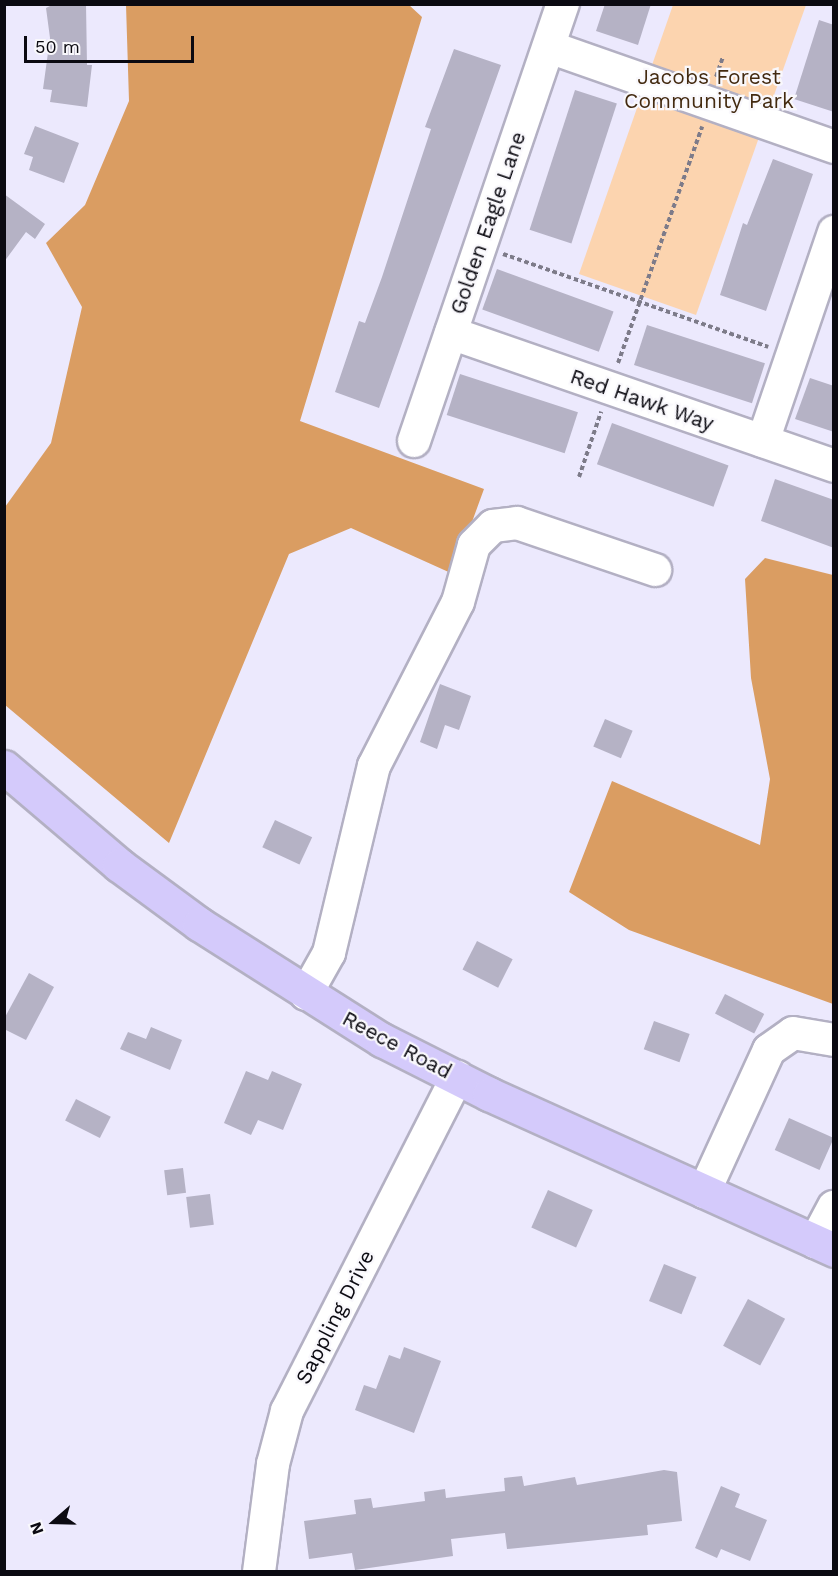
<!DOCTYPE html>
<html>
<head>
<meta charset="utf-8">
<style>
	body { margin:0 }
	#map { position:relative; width:838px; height:1576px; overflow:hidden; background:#ece9fd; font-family:"Work Sans",sans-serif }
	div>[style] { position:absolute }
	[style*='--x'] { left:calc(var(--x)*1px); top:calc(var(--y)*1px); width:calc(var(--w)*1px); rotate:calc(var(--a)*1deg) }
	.green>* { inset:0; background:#fcd4af }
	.forest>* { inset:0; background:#da9d62 }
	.building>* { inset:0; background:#b5b2c5; transform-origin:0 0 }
	.path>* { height:4px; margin-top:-2px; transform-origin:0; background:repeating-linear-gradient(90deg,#7d7b89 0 4.5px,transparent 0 7.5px) }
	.roads { filter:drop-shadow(2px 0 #b3b0c3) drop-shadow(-2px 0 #b3b0c3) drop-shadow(0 2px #b3b0c3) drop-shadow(0 -2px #b3b0c3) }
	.minor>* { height:32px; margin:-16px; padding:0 16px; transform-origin:16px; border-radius:16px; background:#fff }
	.major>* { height:33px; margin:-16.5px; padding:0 16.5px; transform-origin:16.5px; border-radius:16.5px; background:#d4cafb }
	span { translate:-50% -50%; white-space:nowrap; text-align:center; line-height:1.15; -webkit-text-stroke:4.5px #f9f8fc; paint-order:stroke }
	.park-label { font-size:21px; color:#432a10 }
	.street-label { font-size:21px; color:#0b0a11 }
	.frame { position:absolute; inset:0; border:6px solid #0b0a11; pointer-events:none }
	.north { position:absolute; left:24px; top:1492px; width:60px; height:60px; -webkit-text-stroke:4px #f9f8fc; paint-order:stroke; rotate:250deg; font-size:16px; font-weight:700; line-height:24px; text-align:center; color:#0b0a11 }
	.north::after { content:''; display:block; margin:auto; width:21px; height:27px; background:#0b0a11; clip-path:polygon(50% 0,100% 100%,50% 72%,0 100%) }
	.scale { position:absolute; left:24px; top:36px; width:170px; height:27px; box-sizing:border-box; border:3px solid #0b0a11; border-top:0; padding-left:8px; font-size:18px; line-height:21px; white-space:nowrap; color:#0b0a11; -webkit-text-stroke:4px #f9f8fc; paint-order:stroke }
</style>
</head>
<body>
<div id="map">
	<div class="green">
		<div style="clip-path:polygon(673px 5px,806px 5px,696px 315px,579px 274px)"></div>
	</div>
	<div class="forest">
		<div style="clip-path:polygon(126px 5px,409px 5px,422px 17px,300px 421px,484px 489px,453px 574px,351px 528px,289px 554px,169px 843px,5px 705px,5px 507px,51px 443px,82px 307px,46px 243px,85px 205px,129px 101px)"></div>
		<div style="clip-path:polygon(765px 558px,833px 575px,833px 1004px,629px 930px,569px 892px,612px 781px,760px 845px,770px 779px,751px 678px,745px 579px)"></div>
	</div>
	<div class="building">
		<div style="clip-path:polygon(54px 4px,86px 4px,87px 65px,92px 65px,87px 107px,50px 102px,52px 90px,43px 89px,50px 38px,46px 8px)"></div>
		<div style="clip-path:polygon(605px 4px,651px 4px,638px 45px,596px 31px)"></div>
		<div style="clip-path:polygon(819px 20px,834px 25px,834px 112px,794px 99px)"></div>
		<div style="clip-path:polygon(454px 49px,501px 65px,379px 408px,335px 392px,359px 321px,365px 323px,382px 277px,431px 129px,425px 127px)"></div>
		<div style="left:575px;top:90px;width:44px;height:147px;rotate:18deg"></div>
		<div style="clip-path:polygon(35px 126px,79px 143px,64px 183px,29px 170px,33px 157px,24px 154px)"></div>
		<div style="clip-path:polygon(773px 159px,813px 174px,766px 311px,720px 295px,743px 223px,747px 225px)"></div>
		<div style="clip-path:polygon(4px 194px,45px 224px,35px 239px,26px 232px,4px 262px)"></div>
		<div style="left:497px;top:269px;width:124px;height:43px;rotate:20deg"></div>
		<div style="left:647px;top:325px;width:124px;height:42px;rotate:18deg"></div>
		<div style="left:460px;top:374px;width:124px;height:43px;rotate:18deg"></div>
		<div style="clip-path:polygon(810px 378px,834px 386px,834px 432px,795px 419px)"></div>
		<div style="left:612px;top:423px;width:124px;height:44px;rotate:20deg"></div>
		<div style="clip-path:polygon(775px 479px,834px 500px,834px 548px,761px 521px)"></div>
		<div style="clip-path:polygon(440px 684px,471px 696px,459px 730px,445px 725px,437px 749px,420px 742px)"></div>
		<div style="left:605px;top:719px;width:30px;height:30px;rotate:23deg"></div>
		<div style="left:275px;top:820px;width:41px;height:30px;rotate:25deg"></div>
		<div style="left:477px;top:941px;width:40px;height:32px;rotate:27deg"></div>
		<div style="clip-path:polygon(29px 973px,54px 987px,26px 1040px,4px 1029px,4px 1019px)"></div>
		<div style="left:725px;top:994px;width:44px;height:22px;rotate:27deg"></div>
		<div style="left:654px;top:1021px;width:38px;height:30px;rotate:20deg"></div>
		<div style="clip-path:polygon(151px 1027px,182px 1040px,170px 1070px,120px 1049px,128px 1032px,146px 1039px)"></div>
		<div style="clip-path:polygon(246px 1071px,268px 1080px,272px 1071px,302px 1084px,283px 1130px,258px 1120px,251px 1135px,224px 1123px)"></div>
		<div style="left:76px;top:1099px;width:39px;height:24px;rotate:27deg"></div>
		<div style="left:789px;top:1118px;width:49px;height:35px;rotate:24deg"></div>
		<div style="left:183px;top:1168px;width:25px;height:19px;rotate:83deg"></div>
		<div style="left:548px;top:1190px;width:49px;height:41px;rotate:24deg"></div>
		<div style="left:210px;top:1194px;width:31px;height:24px;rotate:83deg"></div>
		<div style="left:664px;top:1264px;width:35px;height:40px;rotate:22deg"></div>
		<div style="left:748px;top:1299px;width:42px;height:53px;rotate:28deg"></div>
		<div style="clip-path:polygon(404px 1347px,441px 1361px,414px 1433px,355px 1410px,364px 1385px,376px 1389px,389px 1355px,400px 1359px)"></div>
		<div style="clip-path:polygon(664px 1470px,677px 1472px,682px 1521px,647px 1525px,648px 1535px,507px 1549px,505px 1533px,451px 1539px,453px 1556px,355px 1570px,352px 1553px,309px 1559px,304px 1521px,356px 1514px,354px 1500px,371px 1498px,373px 1508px,425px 1501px,424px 1492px,445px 1489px,446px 1498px,505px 1491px,504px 1478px,522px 1476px,524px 1486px,575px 1477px,577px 1485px)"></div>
		<div style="clip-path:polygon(721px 1486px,740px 1494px,735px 1507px,767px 1520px,750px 1561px,721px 1549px,717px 1558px,695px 1548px)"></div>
	</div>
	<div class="path">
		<div style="--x:716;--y:77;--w:21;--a:-71"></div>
		<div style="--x:503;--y:254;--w:281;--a:19.3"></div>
		<div style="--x:618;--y:363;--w:251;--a:-70.4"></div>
		<div style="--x:579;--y:477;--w:69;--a:-71.3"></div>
	</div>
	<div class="roads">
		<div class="minor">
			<div style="--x:549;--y:47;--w:302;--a:19.3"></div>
			<div style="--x:451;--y:333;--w:405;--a:19.1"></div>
			<div style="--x:414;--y:441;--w:462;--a:-71.2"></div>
			<div style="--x:763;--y:441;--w:221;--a:-71.2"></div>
			<div style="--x:306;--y:994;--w:47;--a:-60.7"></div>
			<div style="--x:329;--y:953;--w:192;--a:-76.5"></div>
			<div style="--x:374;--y:766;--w:184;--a:-62.9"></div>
			<div style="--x:458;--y:602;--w:59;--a:-74.3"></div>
			<div style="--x:474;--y:545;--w:27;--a:-45"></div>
			<div style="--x:493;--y:526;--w:24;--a:-7"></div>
			<div style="--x:517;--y:523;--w:146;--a:18.8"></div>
			<div style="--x:704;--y:1192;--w:156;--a:-65.4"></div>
			<div style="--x:769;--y:1050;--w:29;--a:-35"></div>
			<div style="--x:793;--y:1033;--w:42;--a:9.7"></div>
			<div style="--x:815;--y:1242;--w:40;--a:-62"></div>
			<div style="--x:259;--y:1572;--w:109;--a:-82.6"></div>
			<div style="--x:273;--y:1464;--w:55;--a:-75.2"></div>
			<div style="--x:287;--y:1411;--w:375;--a:-63"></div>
		</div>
		<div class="major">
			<div style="--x:4;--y:767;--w:151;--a:40.4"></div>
			<div style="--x:119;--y:865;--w:99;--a:36.4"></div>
			<div style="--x:199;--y:924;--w:217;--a:32.4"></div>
			<div style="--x:382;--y:1040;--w:120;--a:26.8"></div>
			<div style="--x:489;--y:1094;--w:379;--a:24.3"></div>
		</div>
	</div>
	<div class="park-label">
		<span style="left:709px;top:89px">Jacobs Forest<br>Community Park</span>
	</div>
	<div class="street-label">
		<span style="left:488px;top:223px;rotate:-71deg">Golden Eagle Lane</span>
		<span style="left:642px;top:400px;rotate:19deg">Red Hawk Way</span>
		<span style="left:397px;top:1045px;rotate:28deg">Reece Road</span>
		<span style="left:335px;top:1317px;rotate:-63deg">Sappling Drive</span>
	</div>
	<div class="frame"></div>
	<div class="north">N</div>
	<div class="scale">50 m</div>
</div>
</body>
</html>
